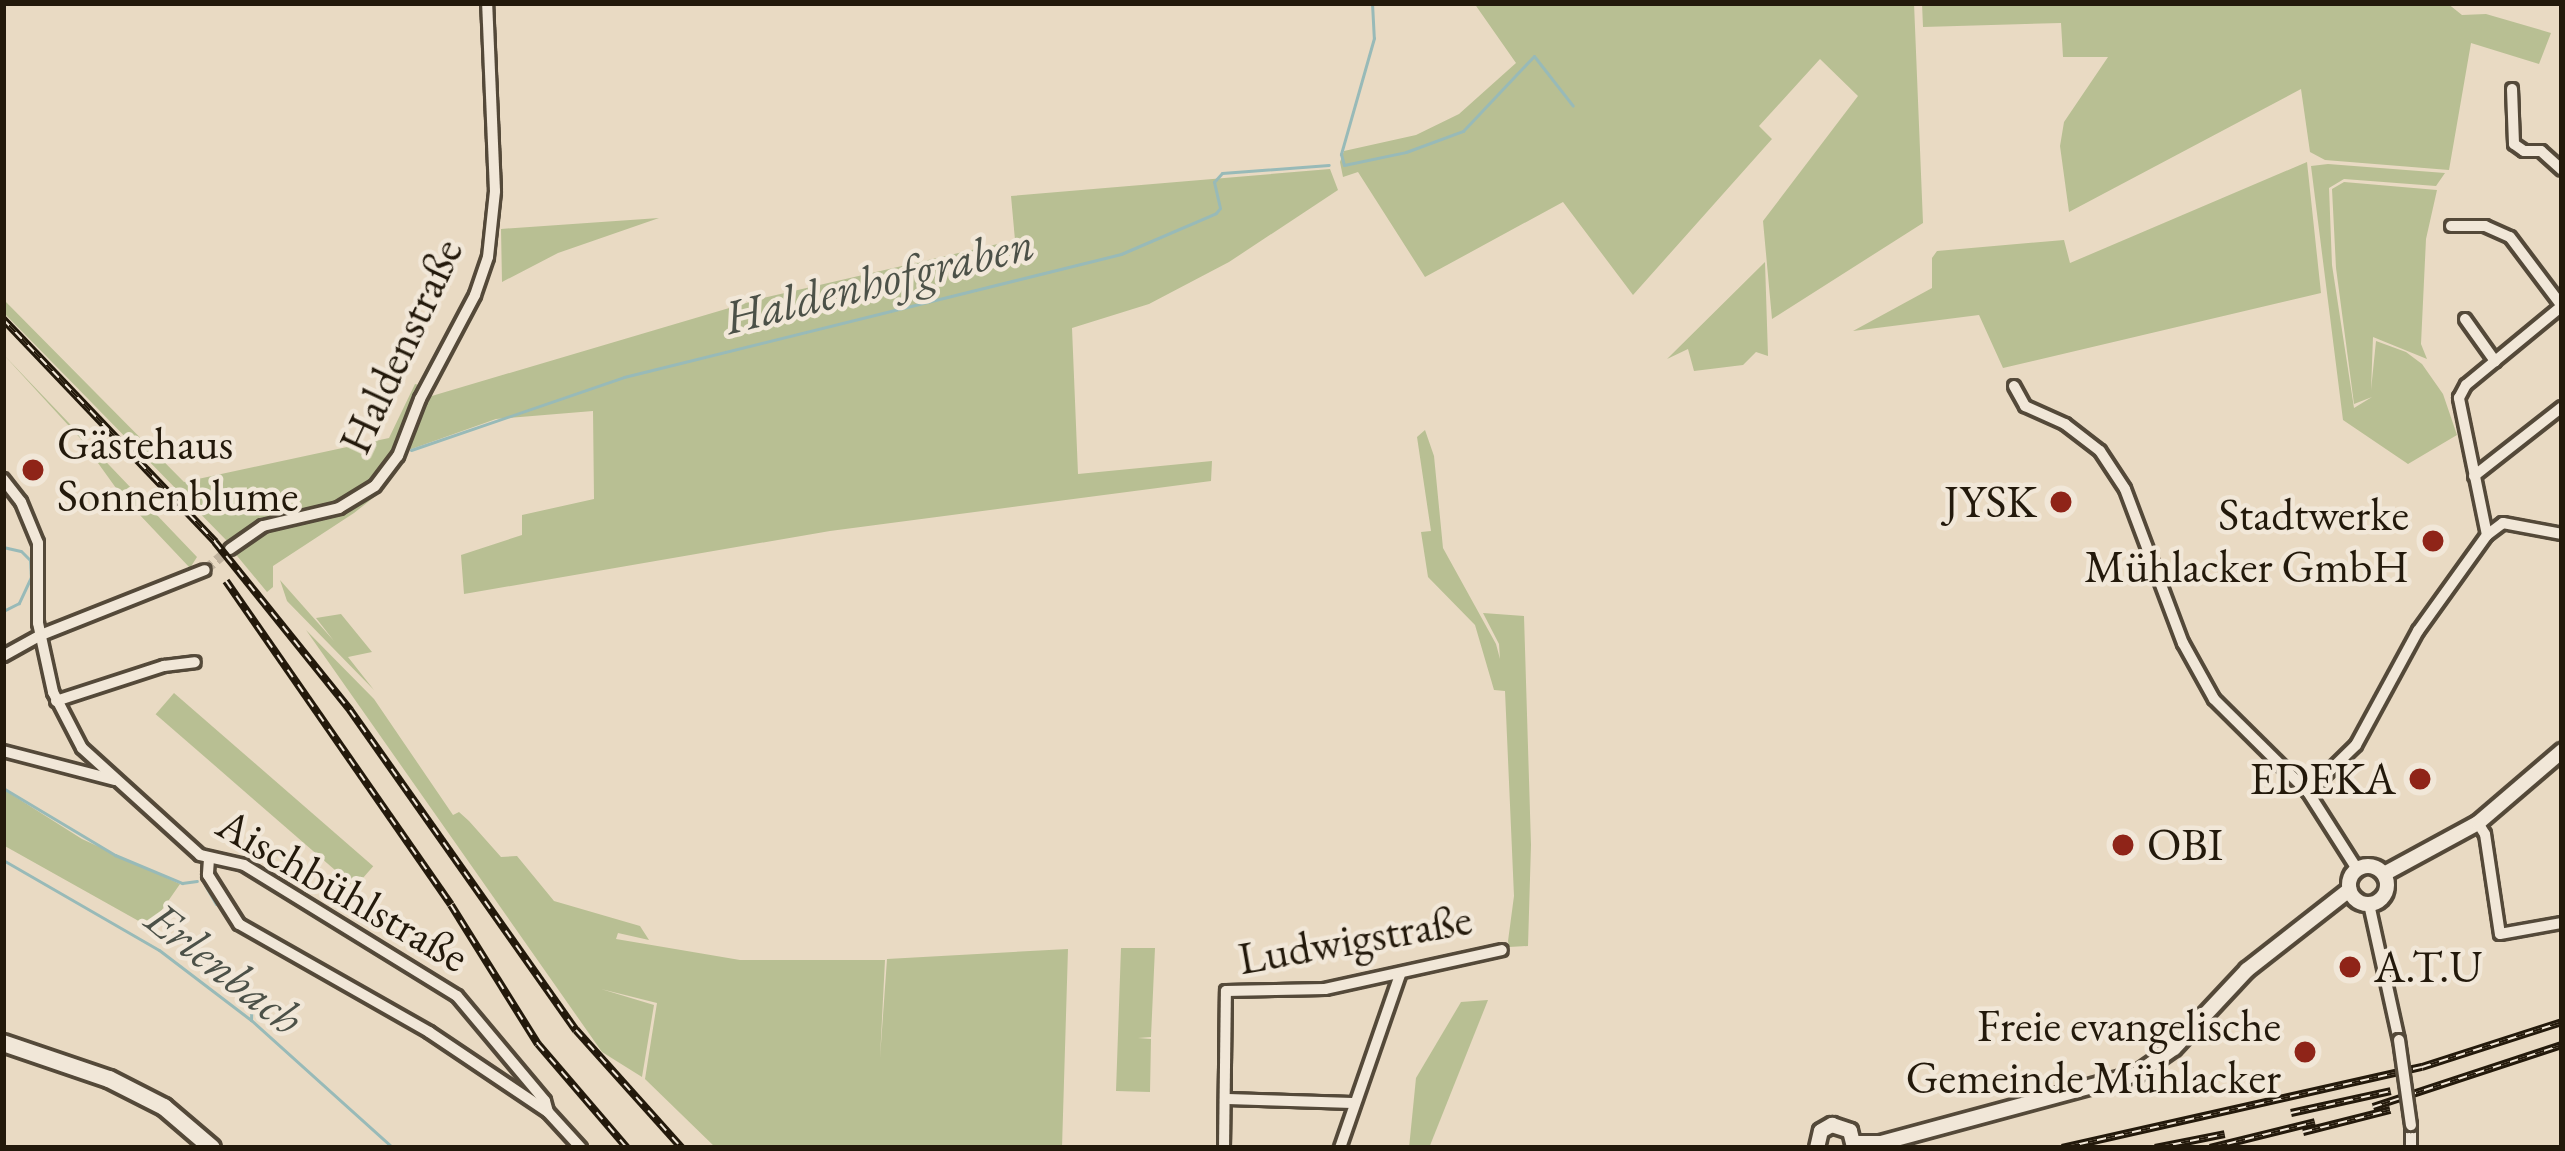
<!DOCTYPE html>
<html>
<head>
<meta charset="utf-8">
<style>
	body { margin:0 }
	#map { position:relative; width:2565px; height:1151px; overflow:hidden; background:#e9dac3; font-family:"EB Garamond",serif }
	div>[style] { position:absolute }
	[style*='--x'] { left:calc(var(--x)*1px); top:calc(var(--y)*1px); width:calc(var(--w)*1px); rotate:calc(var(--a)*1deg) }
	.green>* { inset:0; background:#b8bf93; transform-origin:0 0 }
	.stream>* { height:3px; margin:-1.5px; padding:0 1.5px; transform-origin:1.5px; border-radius:1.5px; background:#98bab8 }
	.minor-tunnel>* { height:10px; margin-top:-5px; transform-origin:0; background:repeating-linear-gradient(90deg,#c1b39e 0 10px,transparent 0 15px) }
	.roads { filter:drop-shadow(3px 0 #544939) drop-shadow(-3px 0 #544939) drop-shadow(0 3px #544939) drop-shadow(0 -3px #544939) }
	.minor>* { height:10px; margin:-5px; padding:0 5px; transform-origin:5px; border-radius:5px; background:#f1e7d8 }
	.tertiary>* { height:14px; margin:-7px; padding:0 7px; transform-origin:7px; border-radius:7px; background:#f1e7d8 }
	.tertiary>.ring { margin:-7px; padding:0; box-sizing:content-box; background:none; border:14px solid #f1e7d8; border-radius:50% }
	.secondary>* { height:16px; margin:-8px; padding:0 8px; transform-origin:8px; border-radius:8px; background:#f1e7d8 }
	.rail>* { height:8px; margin-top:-4px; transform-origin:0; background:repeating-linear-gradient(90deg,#f1e7d8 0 9px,#23190b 0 18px); box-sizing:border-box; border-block:3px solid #23190b }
	.bridges { filter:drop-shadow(3px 0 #544939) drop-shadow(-3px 0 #544939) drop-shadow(0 3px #544939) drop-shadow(0 -3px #544939) }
	.minor-bridge>* { height:10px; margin:-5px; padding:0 5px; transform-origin:5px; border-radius:5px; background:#f1e7d8 }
	.dots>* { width:33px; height:33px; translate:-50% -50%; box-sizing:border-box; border:6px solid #f1e7d8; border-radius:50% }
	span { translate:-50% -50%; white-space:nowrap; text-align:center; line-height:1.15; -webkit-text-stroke:9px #f1e7d8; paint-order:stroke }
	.street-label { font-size:45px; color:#23190b }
	.poi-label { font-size:45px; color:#23190b }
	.left { translate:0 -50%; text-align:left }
	.right { translate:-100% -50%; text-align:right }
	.water-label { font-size:48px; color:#4c5148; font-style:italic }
	.frame { position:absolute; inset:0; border:6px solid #23190b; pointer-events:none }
</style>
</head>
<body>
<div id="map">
	<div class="green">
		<div style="clip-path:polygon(1474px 3px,1914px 3px,1923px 223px,1772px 319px,1763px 221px,1858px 96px,1820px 59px,1759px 126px,1772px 139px,1633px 295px,1563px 202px,1425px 277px,1358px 172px,1343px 177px,1340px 162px,1344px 151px,1416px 135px,1459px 114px,1516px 63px)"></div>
		<div style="clip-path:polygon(1922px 3px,2447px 3px,2462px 15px,2486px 14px,2551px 33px,2539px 64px,2471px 43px,2449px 170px,2325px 160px,2310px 152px,2301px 89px,2069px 212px,2060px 146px,2064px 122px,2108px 57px,2063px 57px,2061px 23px,1923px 27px)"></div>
		<div style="clip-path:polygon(2307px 162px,2321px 293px,2003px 368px,1979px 315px,1853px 331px,1932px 288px,1932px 258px,1937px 251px,2064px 240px,2070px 263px)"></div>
		<div style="clip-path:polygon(2328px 164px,2445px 173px,2436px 186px,2344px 179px,2329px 188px,2332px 265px,2354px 408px,2372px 397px,2354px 404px,2336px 268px,2332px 189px,2344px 182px,2437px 190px,2426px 239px,2421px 344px,2427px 359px,2373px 337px,2371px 390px,2376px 341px,2406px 352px,2422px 364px,2443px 394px,2457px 435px,2408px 464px,2343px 420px,2311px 166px)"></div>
		<div style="clip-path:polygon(1330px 169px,1338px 190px,1229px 262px,1149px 304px,1072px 328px,1078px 474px,1212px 461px,1211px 481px,830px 531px,464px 594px,461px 555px,522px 535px,522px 515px,594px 499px,593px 411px,496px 419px,403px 452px,425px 398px,763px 298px,1015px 240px,1011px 196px)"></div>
		<div style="clip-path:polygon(659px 218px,558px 253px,502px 282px,501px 229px)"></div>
		<div style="clip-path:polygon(1765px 262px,1768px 356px,1756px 352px,1743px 365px,1694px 371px,1688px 349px,1667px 359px)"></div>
		<div style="clip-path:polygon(3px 299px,184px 482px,389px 438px,415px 384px,419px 385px,397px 444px,383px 472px,369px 485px,337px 503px,259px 522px,228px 542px,3px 312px)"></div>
		<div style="clip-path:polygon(3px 354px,197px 557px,190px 568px,121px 495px,80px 438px)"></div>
		<div style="clip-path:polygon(1425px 430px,1434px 456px,1443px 548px,1496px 644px,1500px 659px,1499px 644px,1483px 613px,1524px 616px,1531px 845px,1528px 946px,1509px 947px,1508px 941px,1514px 896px,1505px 691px,1494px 690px,1475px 625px,1428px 577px,1421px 532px,1431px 531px,1417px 437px)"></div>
		<div style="clip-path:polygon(375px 490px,378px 494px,354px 513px,273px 566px,273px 587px,267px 592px,233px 551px,274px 526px)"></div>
		<div style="clip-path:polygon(280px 580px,334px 641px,316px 618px,341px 614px,372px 652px,348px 657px,374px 690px,287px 601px)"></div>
		<div style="clip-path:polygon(306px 630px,374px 699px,453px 815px,459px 812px,469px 821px,501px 857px,517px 856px,554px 901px,640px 926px,649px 940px,618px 933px,616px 939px,740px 960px,885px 960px,880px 1058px,887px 959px,1068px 949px,1062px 1148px,716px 1148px,645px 1079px,657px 1003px,601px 989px,654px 1005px,642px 1077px,602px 1052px)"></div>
		<div style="left:174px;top:693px;width:264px;height:28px;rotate:41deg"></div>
		<div style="clip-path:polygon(3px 789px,82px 839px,180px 884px,157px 917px,144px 924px,3px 845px)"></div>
		<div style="clip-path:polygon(1121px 948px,1155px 948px,1151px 1037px,1138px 1038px,1151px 1039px,1150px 1092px,1116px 1091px)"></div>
		<div style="clip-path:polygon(1488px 1000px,1429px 1148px,1409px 1148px,1416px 1078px,1461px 1002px)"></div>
	</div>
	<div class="stream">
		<div style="--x:1372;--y:3;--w:35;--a:87"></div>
		<div style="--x:1374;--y:38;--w:121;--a:105.9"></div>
		<div style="--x:1341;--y:154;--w:11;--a:75"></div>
		<div style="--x:1344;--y:165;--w:63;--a:-11.8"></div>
		<div style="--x:1406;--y:152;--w:61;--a:-20.2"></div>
		<div style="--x:1463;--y:131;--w:103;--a:-46.6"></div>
		<div style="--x:1534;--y:56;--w:63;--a:52"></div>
		<div style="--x:411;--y:450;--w:225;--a:-18.9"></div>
		<div style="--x:624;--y:377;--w:512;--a:-13.9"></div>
		<div style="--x:1121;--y:254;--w:103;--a:-23.3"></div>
		<div style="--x:1216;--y:213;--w:6;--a:-51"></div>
		<div style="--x:1220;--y:208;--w:27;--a:-103"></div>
		<div style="--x:1214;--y:182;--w:12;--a:-48"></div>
		<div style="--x:1222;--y:173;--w:107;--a:-4.3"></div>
		<div style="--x:3;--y:547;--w:18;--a:13"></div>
		<div style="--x:21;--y:551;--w:13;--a:45"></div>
		<div style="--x:30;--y:560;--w:17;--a:87"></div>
		<div style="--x:31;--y:577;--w:29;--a:115"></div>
		<div style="--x:19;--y:603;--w:18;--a:153"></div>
		<div style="--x:3;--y:788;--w:131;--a:30.9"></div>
		<div style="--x:115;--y:855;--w:73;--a:22.7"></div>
		<div style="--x:182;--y:883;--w:15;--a:-8"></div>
		<div style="--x:3;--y:860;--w:180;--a:30"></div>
		<div style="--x:159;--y:950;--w:116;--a:37.3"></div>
		<div style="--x:251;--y:1020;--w:191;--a:42"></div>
		<div style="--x:205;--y:885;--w:22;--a:60"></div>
		<div style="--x:251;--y:1020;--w:23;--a:-88"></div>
	</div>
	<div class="minor-tunnel">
		<div style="--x:205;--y:570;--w:33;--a:-40"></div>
	</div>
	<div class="roads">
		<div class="minor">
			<div style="--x:2512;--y:89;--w:55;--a:87.9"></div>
			<div style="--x:2514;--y:144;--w:12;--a:35"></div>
			<div style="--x:2524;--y:151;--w:17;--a:0"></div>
			<div style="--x:2541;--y:151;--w:28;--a:42"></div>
			<div style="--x:2451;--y:226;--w:34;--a:0"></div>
			<div style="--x:2485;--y:226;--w:27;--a:24"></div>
			<div style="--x:2510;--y:237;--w:86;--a:53"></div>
			<div style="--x:2465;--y:319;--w:52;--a:54.5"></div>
			<div style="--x:2014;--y:386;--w:23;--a:61"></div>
			<div style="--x:2025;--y:406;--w:44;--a:24.2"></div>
			<div style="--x:2065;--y:424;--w:44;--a:37.6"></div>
			<div style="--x:2100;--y:451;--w:45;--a:56.7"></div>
			<div style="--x:2125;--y:489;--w:165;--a:69.4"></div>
			<div style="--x:2183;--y:643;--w:64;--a:61"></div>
			<div style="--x:2214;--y:699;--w:132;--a:44.7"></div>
			<div style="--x:2308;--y:792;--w:91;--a:57.5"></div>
			<div style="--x:2474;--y:476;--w:112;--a:-38.1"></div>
			<div style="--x:3;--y:479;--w:29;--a:52"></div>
			<div style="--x:21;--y:502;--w:44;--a:67.5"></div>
			<div style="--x:38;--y:543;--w:80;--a:90"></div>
			<div style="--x:38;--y:623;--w:71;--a:77.7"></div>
			<div style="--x:53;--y:692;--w:63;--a:62.6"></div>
			<div style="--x:82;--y:748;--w:159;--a:42.2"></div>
			<div style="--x:200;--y:855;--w:45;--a:12.8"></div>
			<div style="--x:244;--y:865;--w:250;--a:31.6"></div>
			<div style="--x:457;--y:996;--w:137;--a:50"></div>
			<div style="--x:545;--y:1101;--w:11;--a:75"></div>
			<div style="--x:2487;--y:535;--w:140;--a:-101.6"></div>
			<div style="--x:2459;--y:398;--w:15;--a:-62"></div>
			<div style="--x:2466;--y:385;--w:124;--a:-39.5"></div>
			<div style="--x:230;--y:549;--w:40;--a:-34.9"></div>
			<div style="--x:263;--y:526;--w:78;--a:-13.3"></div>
			<div style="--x:339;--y:508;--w:42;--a:-31.4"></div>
			<div style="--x:375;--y:486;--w:38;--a:-53"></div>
			<div style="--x:398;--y:456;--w:61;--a:-68.9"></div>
			<div style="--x:420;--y:399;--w:118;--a:-62.1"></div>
			<div style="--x:475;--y:295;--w:40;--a:-71.1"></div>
			<div style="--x:488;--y:257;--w:66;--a:-83.9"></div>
			<div style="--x:495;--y:191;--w:188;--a:-92.4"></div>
			<div style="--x:3;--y:656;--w:43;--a:-28.9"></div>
			<div style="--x:41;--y:635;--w:176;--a:-21.6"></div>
			<div style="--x:56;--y:701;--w:114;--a:-18"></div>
			<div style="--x:164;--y:666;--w:31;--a:-7"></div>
			<div style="--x:3;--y:751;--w:116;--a:14.5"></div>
			<div style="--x:2308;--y:792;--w:67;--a:-44.4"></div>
			<div style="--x:2356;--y:745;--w:130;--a:-61.5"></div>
			<div style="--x:2418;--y:631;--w:118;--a:-54.3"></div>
			<div style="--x:2487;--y:535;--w:20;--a:-37"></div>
			<div style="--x:2503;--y:523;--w:60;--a:10.6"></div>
			<div style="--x:2478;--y:823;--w:13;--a:58"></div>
			<div style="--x:2485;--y:834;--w:101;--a:81.5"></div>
			<div style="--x:2500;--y:934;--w:63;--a:-10.1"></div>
			<div style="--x:209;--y:859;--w:16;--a:94"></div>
			<div style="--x:208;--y:875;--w:58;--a:57.7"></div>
			<div style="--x:239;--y:924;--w:219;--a:29.6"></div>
			<div style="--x:429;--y:1032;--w:143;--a:33.9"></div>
			<div style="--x:548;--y:1112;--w:49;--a:47.5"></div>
			<div style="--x:2369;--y:904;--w:139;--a:77.6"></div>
			<div style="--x:1225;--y:1099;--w:130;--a:1.8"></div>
			<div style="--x:1224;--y:1148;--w:157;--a:-89.3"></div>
			<div style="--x:1226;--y:991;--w:99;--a:-1.2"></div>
			<div style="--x:1325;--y:989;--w:181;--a:-12.4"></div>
			<div style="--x:1340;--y:1148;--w:183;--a:-70.9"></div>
			<div style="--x:2411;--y:1148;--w:23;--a:-90"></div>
		</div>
		<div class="tertiary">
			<div class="ring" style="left:2349px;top:866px;width:24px;height:24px"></div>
			<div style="--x:2384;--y:874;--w:107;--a:-28.5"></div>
			<div style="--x:2478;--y:823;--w:111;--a:-40.6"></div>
			<div style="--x:1855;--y:1143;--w:26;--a:0"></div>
			<div style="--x:1881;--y:1143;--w:265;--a:-15.1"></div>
			<div style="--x:2137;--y:1074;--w:45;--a:-35.1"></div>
			<div style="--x:2174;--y:1048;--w:107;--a:-46.9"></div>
			<div style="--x:2247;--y:970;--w:130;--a:-38.1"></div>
			<div style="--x:1817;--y:1148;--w:17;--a:-77"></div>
			<div style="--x:1821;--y:1131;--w:13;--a:-29"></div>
			<div style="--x:1832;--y:1125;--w:19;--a:18"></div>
			<div style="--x:1850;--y:1131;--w:16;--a:76"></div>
		</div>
		<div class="secondary">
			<div style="--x:3;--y:1043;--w:112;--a:18.8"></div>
			<div style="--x:109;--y:1079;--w:62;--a:27"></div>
			<div style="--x:164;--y:1107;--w:63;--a:40.5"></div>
		</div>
	</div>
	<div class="rail">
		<div style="--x:3;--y:319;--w:308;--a:46.4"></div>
		<div style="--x:215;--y:542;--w:216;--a:51.2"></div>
		<div style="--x:350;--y:710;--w:392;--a:54.8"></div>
		<div style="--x:576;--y:1030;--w:159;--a:48.1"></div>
		<div style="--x:226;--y:581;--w:394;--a:55.2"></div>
		<div style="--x:451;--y:905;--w:164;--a:58"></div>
		<div style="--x:538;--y:1044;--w:137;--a:49.4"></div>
		<div style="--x:2373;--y:1107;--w:199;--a:-18.2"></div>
		<div style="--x:2291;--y:1113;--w:102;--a:-12.4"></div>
		<div style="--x:2303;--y:1132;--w:90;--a:-14.2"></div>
		<div style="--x:2062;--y:1148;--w:369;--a:-12.7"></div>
		<div style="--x:2422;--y:1067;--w:147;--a:-17.8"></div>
		<div style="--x:2155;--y:1148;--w:71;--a:-11.3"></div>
		<div style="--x:2210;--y:1148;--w:108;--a:-13.9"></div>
	</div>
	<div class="bridges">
		<div class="minor-bridge">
			<div style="--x:2399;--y:1040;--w:86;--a:82"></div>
		</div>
	</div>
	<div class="dots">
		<div style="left:33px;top:470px;background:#8f2418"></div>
		<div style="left:2061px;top:502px;background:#8f2418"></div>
		<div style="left:2433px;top:541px;background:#8f2418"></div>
		<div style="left:2420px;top:779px;background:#8f2418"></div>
		<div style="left:2123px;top:845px;background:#8f2418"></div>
		<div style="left:2350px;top:967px;background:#8f2418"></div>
		<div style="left:2305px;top:1052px;background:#8f2418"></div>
	</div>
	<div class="street-label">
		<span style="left:401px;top:346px;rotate:-65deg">Haldenstraße</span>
		<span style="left:343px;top:890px;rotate:30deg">Aischbühlstraße</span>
		<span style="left:1355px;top:939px;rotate:-10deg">Ludwigstraße</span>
	</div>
	<div class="poi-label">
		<span class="left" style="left:57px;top:470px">Gästehaus<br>Sonnenblume</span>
		<span class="right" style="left:2037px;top:502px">JYSK</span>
		<span class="right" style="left:2409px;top:541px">Stadtwerke<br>Mühlacker GmbH</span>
		<span class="right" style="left:2396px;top:779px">EDEKA</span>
		<span class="left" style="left:2147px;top:845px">OBI</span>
		<span class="left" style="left:2374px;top:967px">A.T.U</span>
		<span class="right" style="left:2281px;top:1052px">Freie evangelische<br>Gemeinde Mühlacker</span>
	</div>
	<div class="water-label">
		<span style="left:879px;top:280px;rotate:-14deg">Haldenhofgraben</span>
		<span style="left:225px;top:968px;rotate:38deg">Erlenbach</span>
	</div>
	<div class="frame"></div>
</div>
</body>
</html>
